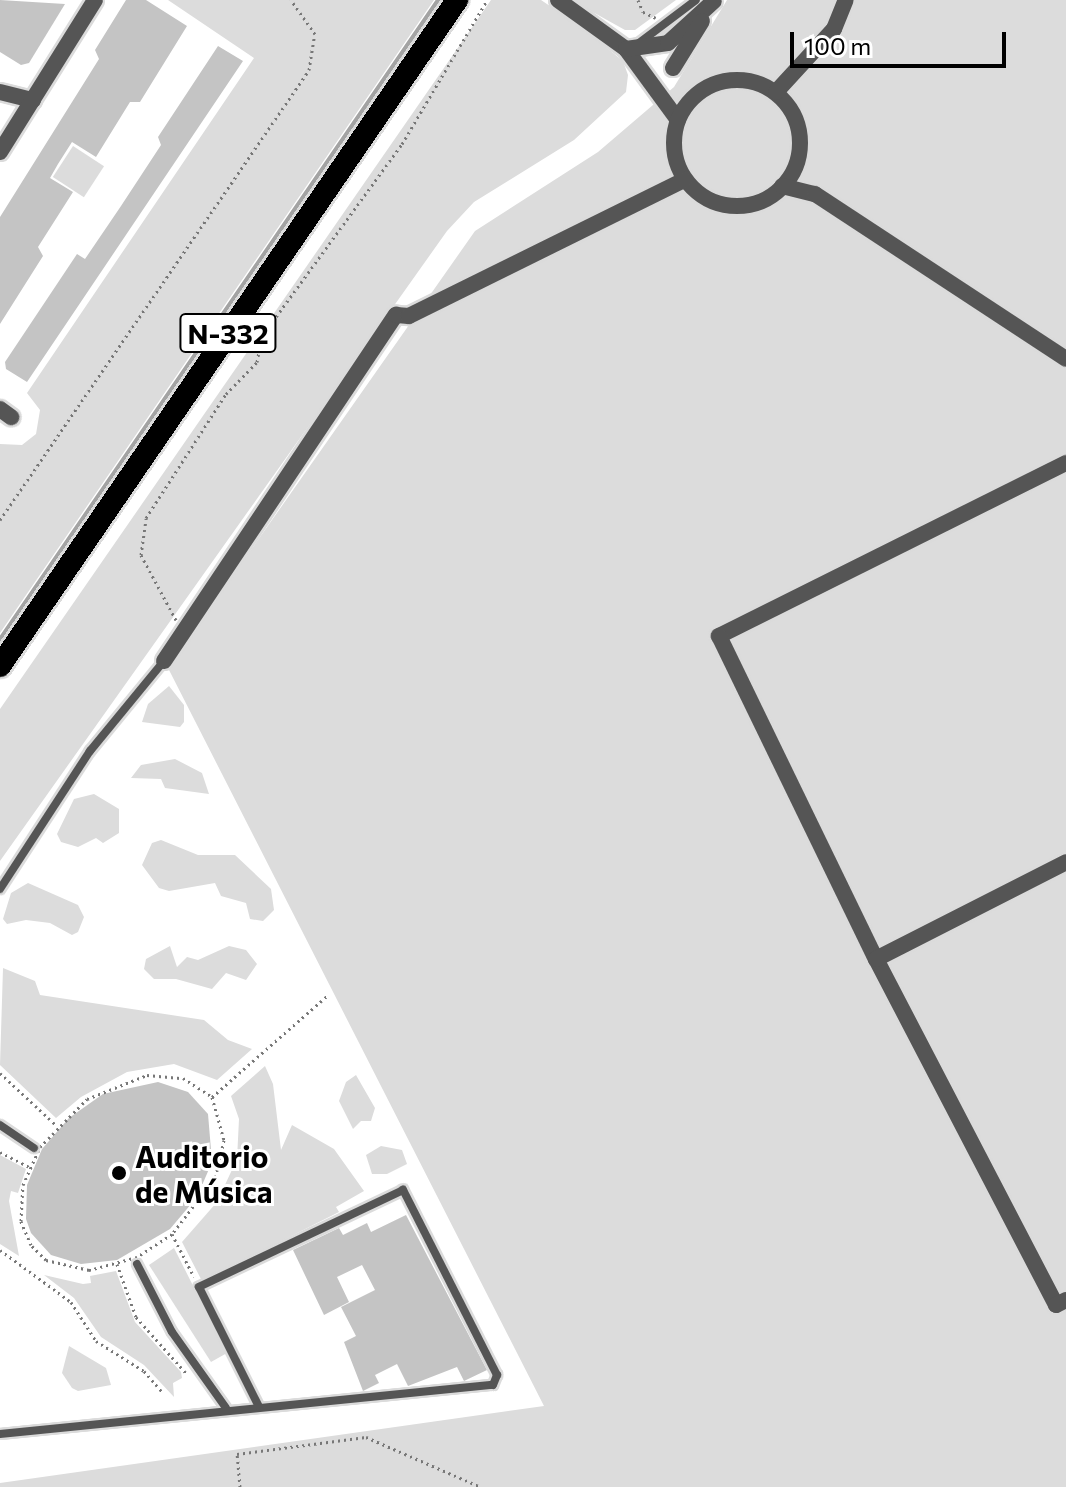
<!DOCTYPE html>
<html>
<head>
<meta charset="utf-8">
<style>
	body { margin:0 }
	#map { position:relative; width:1066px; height:1487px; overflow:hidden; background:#fff; font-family:Commissioner,sans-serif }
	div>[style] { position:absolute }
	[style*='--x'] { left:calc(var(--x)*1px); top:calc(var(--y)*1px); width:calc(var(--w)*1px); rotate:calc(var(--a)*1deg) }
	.green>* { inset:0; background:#dcdcdc; transform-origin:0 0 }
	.stream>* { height:4px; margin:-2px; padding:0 2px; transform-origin:2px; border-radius:2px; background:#a3a3a3 }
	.building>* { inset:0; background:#c4c4c4 }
	.path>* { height:3px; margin-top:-1.5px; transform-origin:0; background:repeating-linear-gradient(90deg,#777 0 2px,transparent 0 6px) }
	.roads { filter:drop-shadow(2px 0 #dbdbdb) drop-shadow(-2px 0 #dbdbdb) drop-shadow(0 2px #dbdbdb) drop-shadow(0 -2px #dbdbdb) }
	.service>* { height:8px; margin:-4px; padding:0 4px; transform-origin:4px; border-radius:4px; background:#555 }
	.minor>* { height:16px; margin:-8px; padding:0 8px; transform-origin:8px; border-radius:8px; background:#555 }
	.minor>.ring { margin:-8px; padding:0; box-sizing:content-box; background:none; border:16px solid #555; border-radius:50% }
	.tertiary>* { height:16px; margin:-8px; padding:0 8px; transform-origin:8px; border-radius:8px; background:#555 }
	.trunk>* { height:22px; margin:-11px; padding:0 11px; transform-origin:11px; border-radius:11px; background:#000 }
	.dots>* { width:22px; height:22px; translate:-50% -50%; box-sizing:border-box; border:4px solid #fff; border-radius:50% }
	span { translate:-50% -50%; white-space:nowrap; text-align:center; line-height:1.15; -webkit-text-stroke:6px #fff; paint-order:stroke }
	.shield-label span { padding:2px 6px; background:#fff; border:2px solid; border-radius:6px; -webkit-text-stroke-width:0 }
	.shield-label { font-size:28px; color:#000; font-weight:700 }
	.poi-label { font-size:30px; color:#000; font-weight:700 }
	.left { translate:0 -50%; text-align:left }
	.scale { position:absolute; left:790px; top:32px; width:216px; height:36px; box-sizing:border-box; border:4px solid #000; border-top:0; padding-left:10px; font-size:24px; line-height:28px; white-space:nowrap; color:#000; -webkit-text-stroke:6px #fff; paint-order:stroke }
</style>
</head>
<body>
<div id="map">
	<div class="green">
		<div style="clip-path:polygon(168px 0,434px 0,0 633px,0 444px,22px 445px,36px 434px,40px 410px,27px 393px,254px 58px)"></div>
		<div style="clip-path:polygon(491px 0,541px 0,581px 27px,623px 61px,628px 75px,626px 92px,574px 140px,474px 202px,447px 231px,0 861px,0 709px)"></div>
		<div style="clip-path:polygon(571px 0,676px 0,635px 30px,625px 30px)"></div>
		<div style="clip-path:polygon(727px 0,1066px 0,1066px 1487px,0 1487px,0 1483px,544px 1406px,168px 668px,475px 231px,598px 152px,674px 87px)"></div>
		<div style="left:73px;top:146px;width:37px;height:37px;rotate:33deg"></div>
		<div style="clip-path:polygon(169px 686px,184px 705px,184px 722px,180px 727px,142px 722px,148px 704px)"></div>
		<div style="clip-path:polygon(175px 759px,202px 773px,209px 794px,165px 788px,161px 779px,131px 778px,141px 765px)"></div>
		<div style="clip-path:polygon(94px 794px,119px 809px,119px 833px,103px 843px,96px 838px,78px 847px,61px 842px,57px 834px,74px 799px)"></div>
		<div style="clip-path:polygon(161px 840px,198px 855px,235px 855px,271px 889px,274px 910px,263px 921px,250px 919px,246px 903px,221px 896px,215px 883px,169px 891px,159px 888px,142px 865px,152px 843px)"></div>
		<div style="clip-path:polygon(28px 883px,78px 905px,84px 917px,78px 932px,72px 935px,50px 923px,26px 920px,7px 924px,3px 919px,11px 893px)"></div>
		<div style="clip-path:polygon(170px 946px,177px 967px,187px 957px,198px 960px,229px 946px,246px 950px,257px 964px,246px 980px,226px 973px,212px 989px,176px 979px,154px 979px,144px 969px,146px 959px)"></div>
		<div style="clip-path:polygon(3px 968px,35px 981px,40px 995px,204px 1020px,228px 1040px,252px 1049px,217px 1080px,174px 1064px,127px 1072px,81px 1097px,56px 1118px,0 1065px)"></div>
		<div style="clip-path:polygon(265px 1066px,273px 1084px,281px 1150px,292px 1125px,334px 1149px,364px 1191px,336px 1207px,339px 1212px,202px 1281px,182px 1242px,217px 1202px,237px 1159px,239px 1119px,231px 1096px)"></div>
		<div style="clip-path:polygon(356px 1075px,375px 1108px,371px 1121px,361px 1121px,353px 1129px,339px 1101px,346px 1082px)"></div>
		<div style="clip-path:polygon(381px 1146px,402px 1150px,407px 1164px,387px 1174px,372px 1174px,366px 1155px)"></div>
		<div style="clip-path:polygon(0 1155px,26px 1169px,18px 1193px,11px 1191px,9px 1201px,19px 1256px,0 1244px)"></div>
		<div style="clip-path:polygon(174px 1248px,227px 1353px,211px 1362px,149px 1265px)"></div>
		<div style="clip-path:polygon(116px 1271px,135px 1322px,181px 1372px,182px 1378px,173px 1383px,174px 1397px,144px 1365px,101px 1337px,74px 1298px,44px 1275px,83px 1284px,91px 1283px,90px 1276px)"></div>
		<div style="clip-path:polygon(69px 1346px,106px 1368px,111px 1385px,78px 1391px,72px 1388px,62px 1373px)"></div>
	</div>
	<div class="stream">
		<div style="--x:0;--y:639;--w:775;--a:-55.57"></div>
	</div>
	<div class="building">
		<div style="clip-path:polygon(0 0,65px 4px,29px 63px,21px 65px,0 52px)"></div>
		<div style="clip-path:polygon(126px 0,146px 0,187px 26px,140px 102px,130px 102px,96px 157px,72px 142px,58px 164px,50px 178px,73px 192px,38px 247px,43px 256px,0 324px,0 217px,99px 59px,95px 50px)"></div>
		<div style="clip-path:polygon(218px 46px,243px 61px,27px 382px,6px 369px,5px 362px,77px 254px,85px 259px,121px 206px,161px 145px,158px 137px)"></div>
		<div style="clip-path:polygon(158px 1082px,188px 1092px,208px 1114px,212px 1162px,197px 1197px,170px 1229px,117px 1260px,81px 1264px,51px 1255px,31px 1233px,26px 1219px,27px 1185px,42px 1149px,69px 1118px,103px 1094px)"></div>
		<div style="clip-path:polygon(406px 1215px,487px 1370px,464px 1381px,457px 1367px,408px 1386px,397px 1364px,375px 1375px,379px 1383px,363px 1391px,344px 1342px,356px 1336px,341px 1307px,375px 1290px,362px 1265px,337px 1277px,349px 1302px,324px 1315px,293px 1250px,339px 1228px,343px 1235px,367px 1223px,371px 1232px)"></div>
	</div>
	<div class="path">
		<div style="--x:638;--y:0;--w:13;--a:67"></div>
		<div style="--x:643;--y:12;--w:14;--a:25"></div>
		<div style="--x:0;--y:520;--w:546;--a:-55.52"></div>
		<div style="--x:309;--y:70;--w:36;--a:-81"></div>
		<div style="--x:315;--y:34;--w:42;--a:-125.2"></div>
		<div style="--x:176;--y:620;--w:74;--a:-118.3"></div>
		<div style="--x:141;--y:555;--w:37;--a:-82"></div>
		<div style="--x:146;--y:518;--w:148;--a:-57.2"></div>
		<div style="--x:226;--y:394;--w:45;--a:-45.9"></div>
		<div style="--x:257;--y:362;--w:26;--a:-79"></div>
		<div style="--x:262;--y:336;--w:238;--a:-53.9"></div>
		<div style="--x:402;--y:144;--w:167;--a:-59.4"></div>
		<div style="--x:0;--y:1073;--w:76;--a:42.9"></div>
		<div style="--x:147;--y:1075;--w:36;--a:5"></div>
		<div style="--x:183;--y:1078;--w:35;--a:33"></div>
		<div style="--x:212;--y:1097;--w:45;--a:74.4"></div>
		<div style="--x:224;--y:1140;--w:39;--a:103"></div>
		<div style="--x:215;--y:1178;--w:71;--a:127.5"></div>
		<div style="--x:172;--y:1234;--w:42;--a:146.7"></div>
		<div style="--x:137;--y:1257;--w:50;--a:164.8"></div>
		<div style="--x:89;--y:1270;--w:44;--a:-166.9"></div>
		<div style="--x:46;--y:1260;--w:21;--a:-135"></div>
		<div style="--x:31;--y:1245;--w:26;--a:-113"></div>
		<div style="--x:21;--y:1221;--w:36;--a:-87"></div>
		<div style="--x:23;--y:1185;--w:42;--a:-65.9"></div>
		<div style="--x:40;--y:1147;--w:67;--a:-45.6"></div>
		<div style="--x:87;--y:1099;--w:65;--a:-21.8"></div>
		<div style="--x:212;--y:1097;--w:154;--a:-41.3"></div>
		<div style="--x:0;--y:1152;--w:33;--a:27"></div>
		<div style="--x:172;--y:1234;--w:48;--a:62.9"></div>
		<div style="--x:0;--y:1250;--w:88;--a:36.2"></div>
		<div style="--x:71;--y:1302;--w:46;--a:57.3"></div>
		<div style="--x:96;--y:1341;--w:57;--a:32"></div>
		<div style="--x:144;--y:1371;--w:29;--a:49"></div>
		<div style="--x:117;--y:1264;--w:56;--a:70.3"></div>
		<div style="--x:136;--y:1317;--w:76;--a:48.2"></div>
		<div style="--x:240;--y:1487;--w:33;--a:-95"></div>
		<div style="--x:237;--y:1454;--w:130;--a:-7.5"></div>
		<div style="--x:366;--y:1437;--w:125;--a:23.5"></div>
	</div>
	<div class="roads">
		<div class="service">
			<div style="--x:639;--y:43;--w:71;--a:-37"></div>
			<div style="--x:0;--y:889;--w:165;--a:-56.9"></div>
			<div style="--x:90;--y:751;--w:117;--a:-50.6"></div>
			<div style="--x:0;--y:1125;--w:41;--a:34.1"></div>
			<div style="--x:137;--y:1264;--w:76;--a:62.8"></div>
			<div style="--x:172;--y:1332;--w:93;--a:54.6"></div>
			<div style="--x:0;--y:1434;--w:495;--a:-5.7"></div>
			<div style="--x:493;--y:1385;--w:11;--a:-68"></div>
			<div style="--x:497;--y:1375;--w:208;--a:-116.9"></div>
			<div style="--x:403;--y:1190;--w:226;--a:154.6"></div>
			<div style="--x:199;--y:1287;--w:134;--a:63.4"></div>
		</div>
		<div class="minor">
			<div style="--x:558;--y:0;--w:84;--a:35.8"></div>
			<div style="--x:626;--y:49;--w:88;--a:53.8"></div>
			<div style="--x:626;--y:49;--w:42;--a:-8.1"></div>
			<div style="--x:668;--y:43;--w:62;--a:-42.4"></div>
			<div style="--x:673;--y:68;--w:55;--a:-58.3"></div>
			<div class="ring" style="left:674px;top:80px;width:110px;height:110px"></div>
			<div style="--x:0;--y:92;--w:34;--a:14"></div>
			<div style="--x:776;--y:92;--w:86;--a:-47.4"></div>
			<div style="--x:834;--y:29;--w:31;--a:-68"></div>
			<div style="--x:782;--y:186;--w:34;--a:14"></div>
			<div style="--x:815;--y:194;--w:300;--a:33.3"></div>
			<div style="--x:0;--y:409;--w:14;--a:36"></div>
			<div style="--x:1066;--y:463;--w:388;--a:153.5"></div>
			<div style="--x:719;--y:636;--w:359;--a:64.1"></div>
			<div style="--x:876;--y:959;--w:390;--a:62.5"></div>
			<div style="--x:1056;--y:1305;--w:11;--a:-27"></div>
			<div style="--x:164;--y:661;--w:417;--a:-56.2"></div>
			<div style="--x:396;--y:315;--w:13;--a:4"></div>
			<div style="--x:409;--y:316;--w:307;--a:-26.3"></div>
			<div style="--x:876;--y:959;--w:213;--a:-27"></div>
		</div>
		<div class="tertiary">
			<div style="--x:0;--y:152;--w:179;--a:-58"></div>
		</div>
		<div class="trunk">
			<div style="--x:0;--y:666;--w:808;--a:-55.54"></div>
		</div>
	</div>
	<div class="dots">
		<div style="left:119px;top:1173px;background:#000"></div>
	</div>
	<div class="shield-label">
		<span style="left:228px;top:333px">N-332</span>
	</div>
	<div class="poi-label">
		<span class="left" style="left:135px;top:1173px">Auditorio<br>de Música</span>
	</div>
	<div class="scale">100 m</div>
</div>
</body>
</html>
